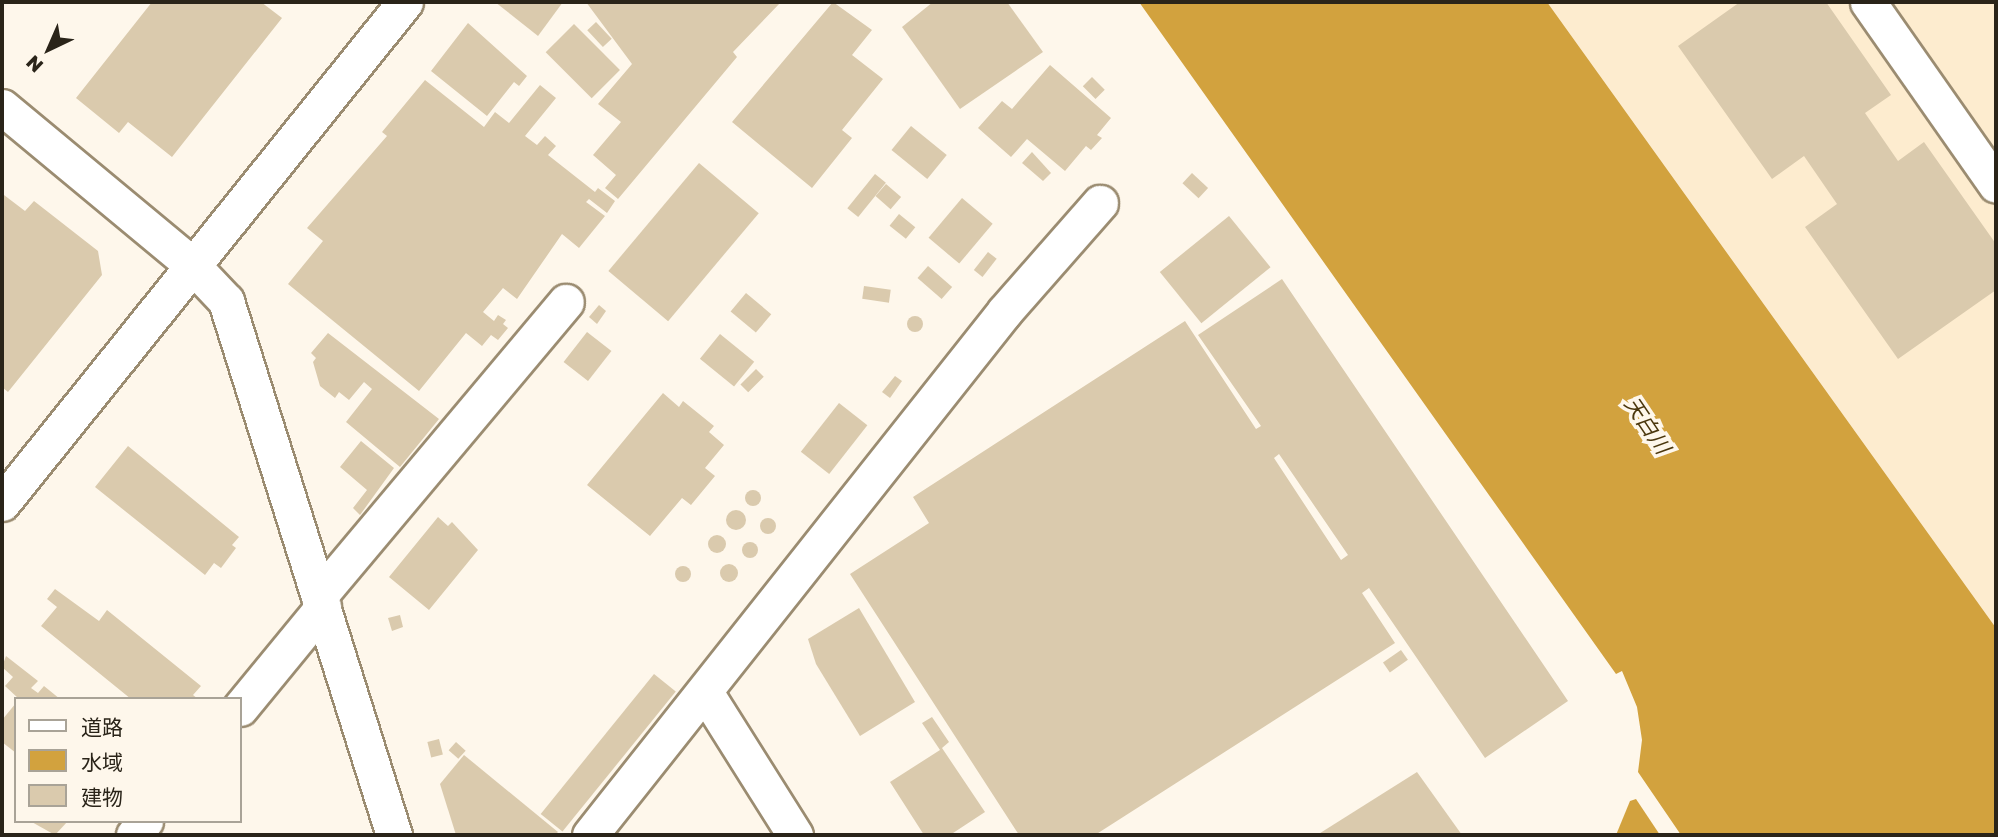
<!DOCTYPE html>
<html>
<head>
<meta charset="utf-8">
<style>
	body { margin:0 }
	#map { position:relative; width:1998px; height:837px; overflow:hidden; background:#fef7eb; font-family:"Golos Text","Noto Sans JP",sans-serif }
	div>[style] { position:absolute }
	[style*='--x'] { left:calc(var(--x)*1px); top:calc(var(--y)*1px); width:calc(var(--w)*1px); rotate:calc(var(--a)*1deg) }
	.built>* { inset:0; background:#fdeccf }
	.water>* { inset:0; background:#d2a23e }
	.building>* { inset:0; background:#dacaad; transform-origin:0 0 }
	.round { border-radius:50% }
	.roads { filter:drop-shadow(2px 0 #9b8c71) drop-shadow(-2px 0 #9b8c71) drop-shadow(0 2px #9b8c71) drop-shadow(0 -2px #9b8c71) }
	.minor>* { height:35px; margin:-17.5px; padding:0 17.5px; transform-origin:17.5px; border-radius:17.5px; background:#fff }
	span { translate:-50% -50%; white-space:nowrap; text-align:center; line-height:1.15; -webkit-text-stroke:7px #fef7eb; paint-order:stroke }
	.water-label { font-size:21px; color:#4b370d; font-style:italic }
	.frame { position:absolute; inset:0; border:4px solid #2a2419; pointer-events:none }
	.legend { position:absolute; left:14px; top:697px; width:228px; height:126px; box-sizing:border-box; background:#fef7eb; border:2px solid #a9a397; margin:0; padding:9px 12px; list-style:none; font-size:21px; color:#2a2419 }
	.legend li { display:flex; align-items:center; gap:14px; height:35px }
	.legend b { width:35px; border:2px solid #a9a397 }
	.north { position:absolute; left:14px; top:14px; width:70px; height:70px; -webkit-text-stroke:5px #fef7eb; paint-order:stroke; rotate:224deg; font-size:19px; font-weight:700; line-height:28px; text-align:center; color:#2a2419 }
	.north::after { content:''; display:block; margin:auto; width:24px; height:32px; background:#2a2419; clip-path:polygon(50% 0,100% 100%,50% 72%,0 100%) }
</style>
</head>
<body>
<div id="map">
	<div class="built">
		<div style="clip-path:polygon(1547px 2px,1996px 2px,1996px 628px)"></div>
	</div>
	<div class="water">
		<div style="clip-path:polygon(1139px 2px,1547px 2px,1996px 628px,1996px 835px,1681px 835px,1638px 772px,1642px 740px,1637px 707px,1622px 671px,1616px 674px)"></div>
		<div style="clip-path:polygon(1636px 799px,1660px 835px,1616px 835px,1630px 801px)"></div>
	</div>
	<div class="building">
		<div style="clip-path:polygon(152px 2px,261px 2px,282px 18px,172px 157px,128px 122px,119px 133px,76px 98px)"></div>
		<div style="clip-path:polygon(495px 2px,563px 2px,538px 36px)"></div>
		<div style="clip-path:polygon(586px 2px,781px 2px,733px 52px,737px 57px,618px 199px,605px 188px,616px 175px,593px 155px,621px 122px,598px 104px,632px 64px)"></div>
		<div style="clip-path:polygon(833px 2px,872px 30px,852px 55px,883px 79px,842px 130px,852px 138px,812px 188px,732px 122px)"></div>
		<div style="clip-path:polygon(933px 2px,1007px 2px,1043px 52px,960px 109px,902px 27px)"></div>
		<div style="clip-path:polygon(1740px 2px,1826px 2px,1891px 95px,1865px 113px,1898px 161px,1924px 142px,1996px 244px,1996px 290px,1898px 359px,1805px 227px,1837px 204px,1804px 156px,1772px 179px,1678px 46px)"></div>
		<div style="left:596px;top:22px;width:23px;height:12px;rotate:47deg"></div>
		<div style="clip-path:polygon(468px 23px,527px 76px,519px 86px,514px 82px,487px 116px,431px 71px)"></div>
		<div style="left:574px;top:24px;width:65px;height:40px;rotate:45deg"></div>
		<div style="clip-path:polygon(1050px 65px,1111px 118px,1097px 135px,1102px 138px,1091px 150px,1086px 146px,1065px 171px,1027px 139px,1011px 157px,978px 128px,1002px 101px,1012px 109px)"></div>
		<div style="left:1092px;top:77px;width:18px;height:13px;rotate:45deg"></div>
		<div style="clip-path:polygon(425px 80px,484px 127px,495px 112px,509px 123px,540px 85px,556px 98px,525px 136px,537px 145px,545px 136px,556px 146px,548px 155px,595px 192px,598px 188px,615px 201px,607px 213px,589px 199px,586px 202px,605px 216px,579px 248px,562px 234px,517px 299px,503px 288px,483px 312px,494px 321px,498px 315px,506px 320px,503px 324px,508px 328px,498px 340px,491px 335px,482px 346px,466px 333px,419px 391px,288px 284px,323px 241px,307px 228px,387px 136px,382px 132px)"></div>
		<div style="left:911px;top:126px;width:46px;height:31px;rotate:39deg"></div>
		<div style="clip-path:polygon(1032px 152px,1051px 173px,1043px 181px,1022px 163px)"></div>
		<div style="left:699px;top:163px;width:78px;height:141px;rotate:40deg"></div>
		<div style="left:1192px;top:173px;width:22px;height:14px;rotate:43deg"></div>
		<div style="left:875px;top:174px;width:14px;height:44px;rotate:39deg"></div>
		<div style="left:886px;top:184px;width:20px;height:16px;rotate:41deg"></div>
		<div style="clip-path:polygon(4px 195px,25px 211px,34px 201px,98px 251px,102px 275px,8px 392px,2px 387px)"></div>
		<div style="left:962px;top:198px;width:40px;height:52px;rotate:40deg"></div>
		<div style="left:899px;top:214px;width:21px;height:15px;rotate:39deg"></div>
		<div style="left:1229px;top:216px;width:66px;height:89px;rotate:51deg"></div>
		<div style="left:988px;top:252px;width:11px;height:23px;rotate:38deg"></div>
		<div style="left:928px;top:266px;width:32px;height:16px;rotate:41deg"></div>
		<div style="clip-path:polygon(evenodd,1282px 279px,1568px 701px,1485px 758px,1369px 588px,1362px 593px,1395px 643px,1095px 835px,1019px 835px,850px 574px,929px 523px,913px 497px,1185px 321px,1256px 429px,1261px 426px,1198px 335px,1282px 279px,1279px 454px,1348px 555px,1341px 560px,1274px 458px,1279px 454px)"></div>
		<div style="left:864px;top:286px;width:27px;height:13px;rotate:8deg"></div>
		<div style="left:746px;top:293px;width:33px;height:24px;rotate:40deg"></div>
		<div style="clip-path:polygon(599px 305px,606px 311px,597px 324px,589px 317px)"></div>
		<div class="round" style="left:907px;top:316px;width:16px;height:16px"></div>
		<div style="left:587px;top:332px;width:31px;height:38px;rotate:38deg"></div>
		<div style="clip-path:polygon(328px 333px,439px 419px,400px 467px,346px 422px,372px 389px,364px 382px,349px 400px,339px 392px,335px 398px,320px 386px,313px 362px,316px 358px,311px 353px)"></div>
		<div style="left:720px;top:334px;width:44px;height:32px;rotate:39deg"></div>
		<div style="left:756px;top:369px;width:11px;height:22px;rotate:45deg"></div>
		<div style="clip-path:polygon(895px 376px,902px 381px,890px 398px,882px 392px)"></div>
		<div style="clip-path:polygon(663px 393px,679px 407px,683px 401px,714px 426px,709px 432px,724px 445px,705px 468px,715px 476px,691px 505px,682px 498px,650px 536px,587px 485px)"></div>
		<div style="left:839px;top:403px;width:36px;height:62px;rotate:38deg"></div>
		<div style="clip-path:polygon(361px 441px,394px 468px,360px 515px,353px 508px,367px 490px,340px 467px)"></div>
		<div style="clip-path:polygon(128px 446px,239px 537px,232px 545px,236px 548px,221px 568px,214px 563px,205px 575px,95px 487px)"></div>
		<div class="round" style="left:745px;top:490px;width:16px;height:16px"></div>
		<div class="round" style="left:726px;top:510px;width:20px;height:20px"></div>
		<div style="clip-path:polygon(438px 517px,448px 526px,452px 522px,478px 550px,429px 610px,389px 577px)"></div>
		<div class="round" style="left:760px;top:518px;width:16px;height:16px"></div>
		<div class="round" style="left:708px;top:535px;width:18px;height:18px"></div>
		<div class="round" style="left:742px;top:542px;width:16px;height:16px"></div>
		<div class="round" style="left:720px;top:564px;width:18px;height:18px"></div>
		<div class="round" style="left:675px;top:566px;width:16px;height:16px"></div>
		<div style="clip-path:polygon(55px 589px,99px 621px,107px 610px,201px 686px,193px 695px,198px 699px,131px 699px,41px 626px,57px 607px,47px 599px)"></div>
		<div style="clip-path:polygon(859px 608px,915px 702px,860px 736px,816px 664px,808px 639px)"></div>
		<div style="clip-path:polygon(400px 615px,403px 627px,392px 631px,388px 618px)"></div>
		<div style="left:1401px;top:650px;width:12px;height:22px;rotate:55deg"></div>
		<div style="clip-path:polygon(6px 656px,38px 681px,31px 688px,38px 693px,44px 686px,60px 699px,19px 699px,5px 686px,13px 677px,2px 667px)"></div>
		<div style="left:654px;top:674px;width:28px;height:180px;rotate:39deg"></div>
		<div style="clip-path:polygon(16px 703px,16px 753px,2px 742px,2px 720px)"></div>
		<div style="clip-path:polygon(932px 717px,949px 742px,942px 748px,985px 812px,950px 835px,924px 835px,890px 782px,940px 750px,922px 723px)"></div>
		<div style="left:439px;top:739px;width:16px;height:12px;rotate:76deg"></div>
		<div style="left:456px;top:742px;width:13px;height:11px;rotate:42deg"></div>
		<div style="clip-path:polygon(464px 755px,558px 832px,555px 835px,456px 835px,440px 784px)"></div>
		<div style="clip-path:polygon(1417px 772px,1462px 835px,1317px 835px)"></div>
		<div style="clip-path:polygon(30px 821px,68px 821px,55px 835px)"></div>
	</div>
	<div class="roads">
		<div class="minor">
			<div style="--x:1868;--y:2;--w:223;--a:55"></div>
			<div style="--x:2;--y:107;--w:247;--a:39.7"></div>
			<div style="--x:192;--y:265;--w:50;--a:46.6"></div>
			<div style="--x:226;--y:301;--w:560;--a:72.54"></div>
			<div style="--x:2;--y:503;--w:643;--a:-51.19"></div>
			<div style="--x:319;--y:596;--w:384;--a:-50"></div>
			<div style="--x:705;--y:692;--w:169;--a:57.8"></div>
			<div style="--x:240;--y:708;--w:131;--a:-50.6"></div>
			<div style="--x:134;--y:835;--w:18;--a:-52"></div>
			<div style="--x:590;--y:835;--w:668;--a:-51.62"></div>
			<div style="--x:1005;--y:311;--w:144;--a:-48.7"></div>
		</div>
	</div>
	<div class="water-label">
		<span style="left:1648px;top:425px;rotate:56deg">天白川</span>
	</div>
	<div class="frame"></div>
	<ul class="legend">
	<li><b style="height:9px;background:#fff"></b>道路</li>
	<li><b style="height:19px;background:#d2a23e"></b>水域</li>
	<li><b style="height:19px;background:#dacaad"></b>建物</li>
	</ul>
	<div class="north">N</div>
</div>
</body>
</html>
